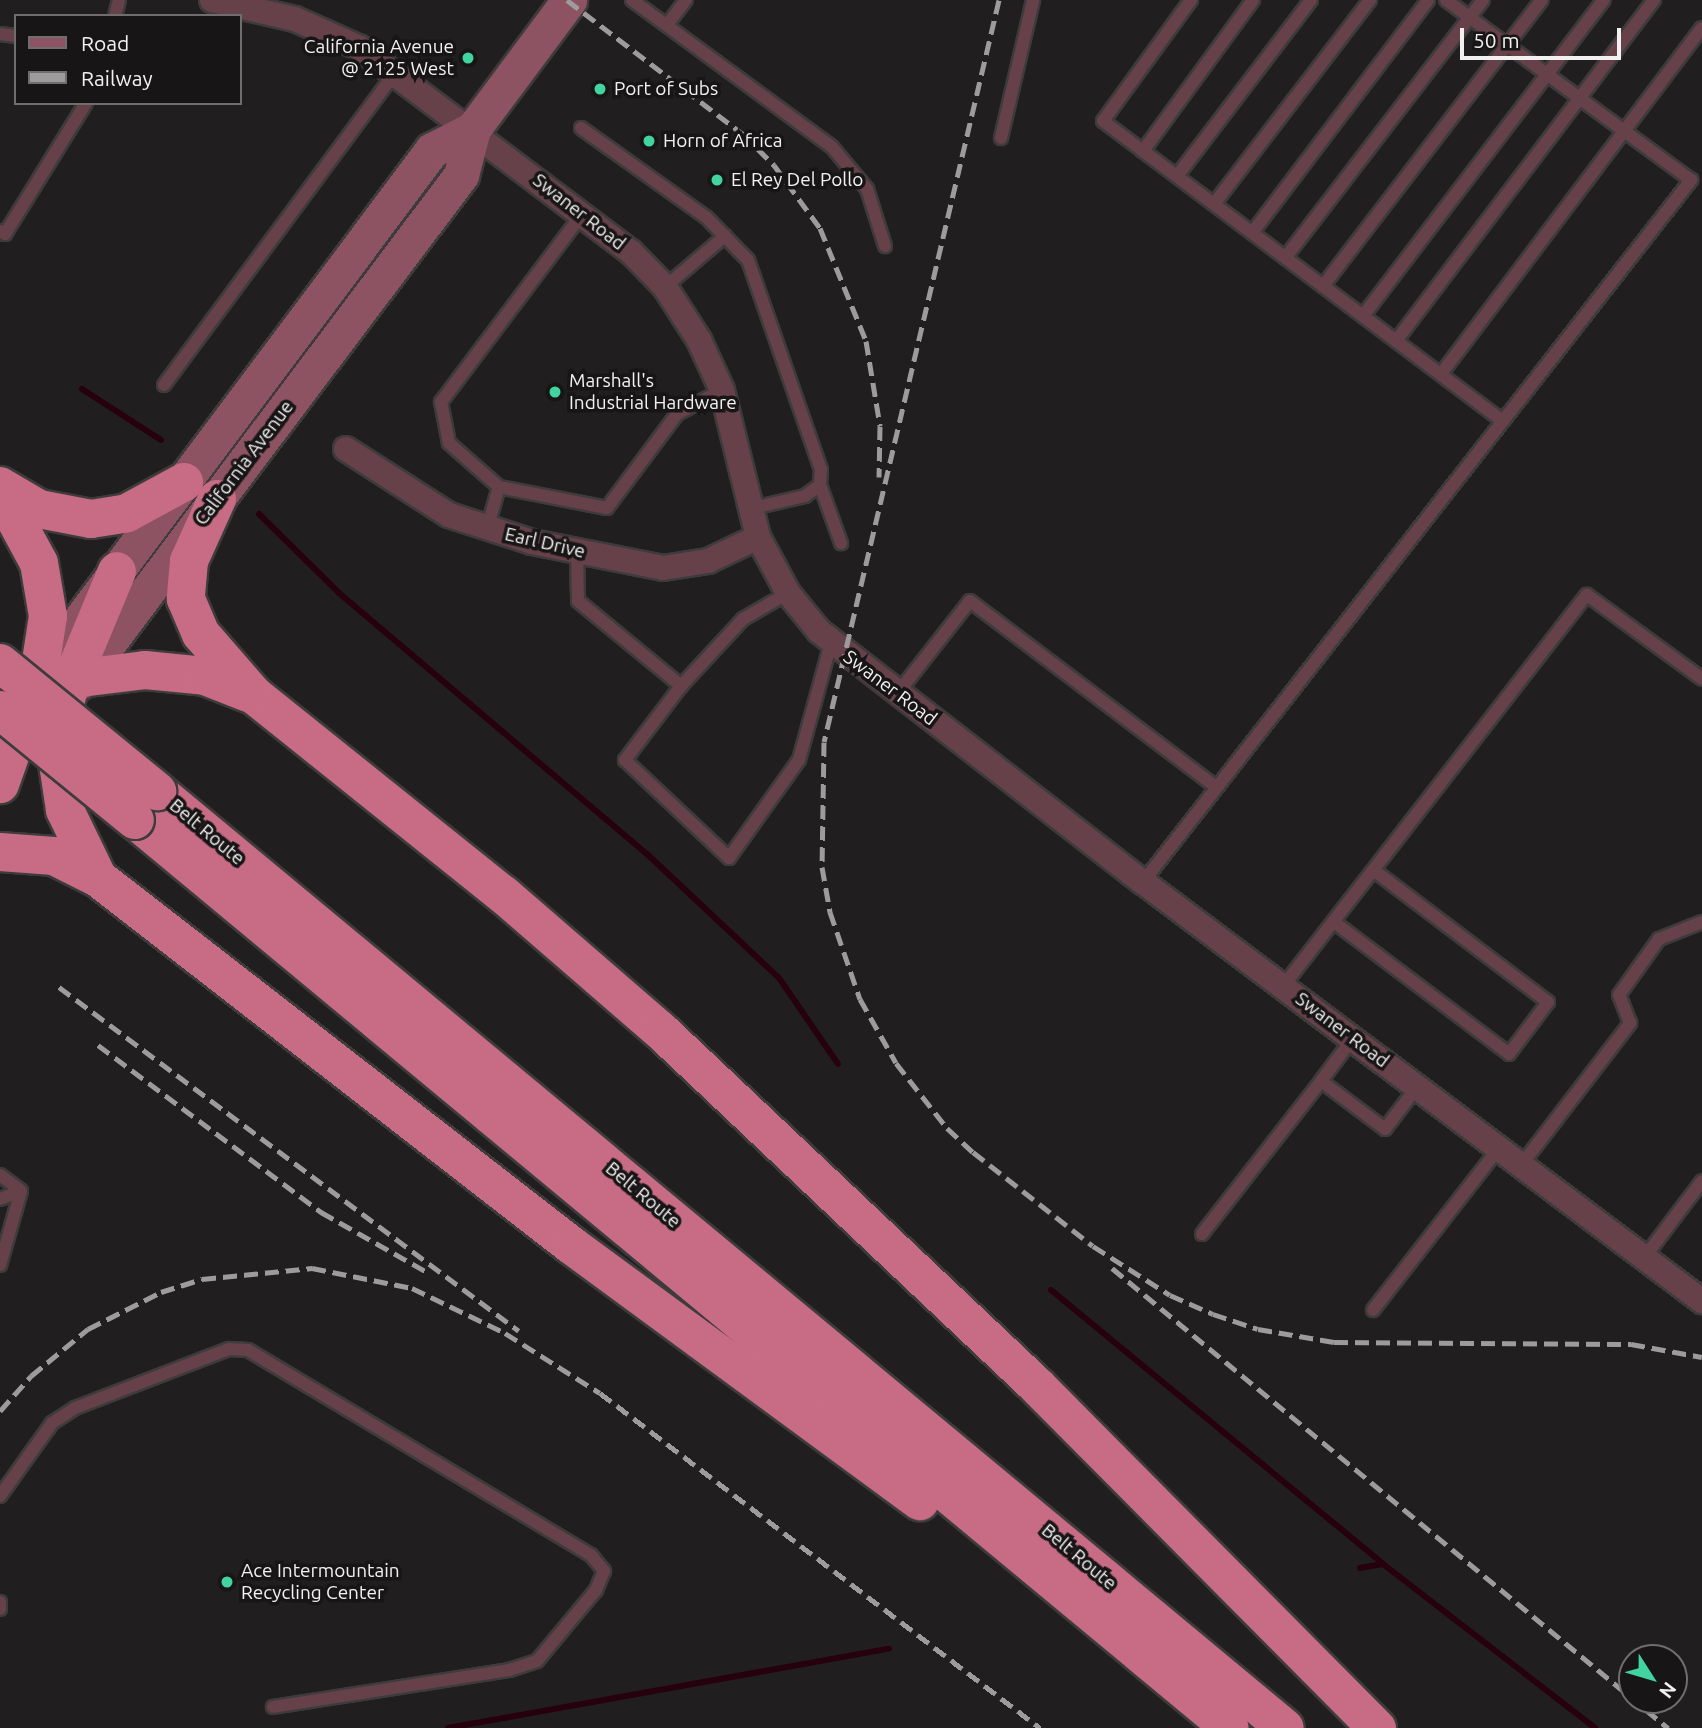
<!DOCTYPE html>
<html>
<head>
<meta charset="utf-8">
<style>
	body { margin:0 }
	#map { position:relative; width:1702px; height:1728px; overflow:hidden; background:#211e1f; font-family:Ubuntu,sans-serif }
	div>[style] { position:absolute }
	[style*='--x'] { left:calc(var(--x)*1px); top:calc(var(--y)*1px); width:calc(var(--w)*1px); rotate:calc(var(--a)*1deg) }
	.stream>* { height:6px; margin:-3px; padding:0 3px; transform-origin:3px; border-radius:3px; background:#27000d }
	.roads { filter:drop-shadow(2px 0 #3e3b3c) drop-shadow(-2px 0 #3e3b3c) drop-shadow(0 2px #3e3b3c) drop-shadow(0 -2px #3e3b3c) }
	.service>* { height:12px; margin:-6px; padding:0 6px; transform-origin:6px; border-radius:6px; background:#66414a }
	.minor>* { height:24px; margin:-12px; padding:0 12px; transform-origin:12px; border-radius:12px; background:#66414a }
	.secondary>* { height:35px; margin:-17.5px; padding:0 17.5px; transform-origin:17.5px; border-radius:17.5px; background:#8e5362 }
	.motorway>* { height:38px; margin:-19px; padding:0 19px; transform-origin:19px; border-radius:19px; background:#c86c85 }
	.rail>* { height:5px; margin-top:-2.5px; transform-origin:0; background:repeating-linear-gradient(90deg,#9e9b9c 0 14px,transparent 0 21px) }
	.bridges { filter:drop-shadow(2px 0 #3e3b3c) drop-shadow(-2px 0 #3e3b3c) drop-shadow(0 2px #3e3b3c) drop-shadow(0 -2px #3e3b3c) }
	.motorway-bridge>* { height:38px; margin:-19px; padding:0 19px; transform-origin:19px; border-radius:19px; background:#c86c85 }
	.dots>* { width:19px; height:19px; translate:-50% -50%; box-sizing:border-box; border:4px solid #181516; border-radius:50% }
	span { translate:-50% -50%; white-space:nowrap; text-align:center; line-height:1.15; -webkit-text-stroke:7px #181516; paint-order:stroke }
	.poi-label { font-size:19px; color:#f2f0f0 }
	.right { translate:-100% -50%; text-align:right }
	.left { translate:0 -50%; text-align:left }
	.street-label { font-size:19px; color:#f2f0f0 }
	.legend { position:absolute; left:14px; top:14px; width:228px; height:91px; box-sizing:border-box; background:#181516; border:2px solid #6f6d6d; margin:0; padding:9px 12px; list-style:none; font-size:21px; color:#f2f0f0 }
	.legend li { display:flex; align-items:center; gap:14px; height:35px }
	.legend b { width:35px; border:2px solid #6f6d6d }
	.north { position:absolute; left:1618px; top:1644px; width:70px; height:70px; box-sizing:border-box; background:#181516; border:2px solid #6f6d6d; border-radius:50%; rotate:127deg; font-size:19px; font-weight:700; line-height:28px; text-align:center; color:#f2f0f0 }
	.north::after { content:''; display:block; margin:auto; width:24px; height:32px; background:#41d4a1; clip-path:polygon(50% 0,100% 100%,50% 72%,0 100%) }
	.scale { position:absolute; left:1460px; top:28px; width:161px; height:32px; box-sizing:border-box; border:4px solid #f2f0f0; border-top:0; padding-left:9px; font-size:21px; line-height:24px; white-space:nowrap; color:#f2f0f0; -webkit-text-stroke:5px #181516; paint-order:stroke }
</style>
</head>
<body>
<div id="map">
	<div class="stream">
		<div style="--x:82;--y:389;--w:94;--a:32.8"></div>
		<div style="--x:259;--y:514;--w:112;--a:44.6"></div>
		<div style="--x:339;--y:593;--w:404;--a:40.3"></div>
		<div style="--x:647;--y:854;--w:181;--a:43.2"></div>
		<div style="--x:779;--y:978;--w:104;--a:55.5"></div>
		<div style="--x:1051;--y:1290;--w:430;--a:39.5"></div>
		<div style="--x:1383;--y:1564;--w:268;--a:37.7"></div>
		<div style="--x:1360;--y:1568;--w:23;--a:-10"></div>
		<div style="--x:448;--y:1728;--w:448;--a:-10.2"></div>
	</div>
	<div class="roads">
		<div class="service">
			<div style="--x:632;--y:0;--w:248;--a:36.3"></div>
			<div style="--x:832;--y:147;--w:55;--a:50.2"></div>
			<div style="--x:867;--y:189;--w:60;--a:72.5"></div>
			<div style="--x:1253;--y:0;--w:187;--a:126.1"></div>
			<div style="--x:1143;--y:151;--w:446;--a:36.9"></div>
			<div style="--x:115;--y:16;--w:16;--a:-76"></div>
			<div style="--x:667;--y:25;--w:31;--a:-53"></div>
			<div style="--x:0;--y:34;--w:16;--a:7"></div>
			<div style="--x:581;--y:128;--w:153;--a:35.5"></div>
			<div style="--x:706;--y:217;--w:60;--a:45.7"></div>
			<div style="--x:748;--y:260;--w:222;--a:70.8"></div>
			<div style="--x:821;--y:470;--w:15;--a:94"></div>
			<div style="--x:820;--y:485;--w:19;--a:144"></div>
			<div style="--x:805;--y:496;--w:57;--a:166.9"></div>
			<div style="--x:1001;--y:138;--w:142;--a:-76.9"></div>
			<div style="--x:1143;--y:151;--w:50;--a:-143.1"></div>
			<div style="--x:1103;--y:121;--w:150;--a:-54"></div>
			<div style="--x:1177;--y:176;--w:221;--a:-52.7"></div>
			<div style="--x:1214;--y:204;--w:257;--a:-52.6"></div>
			<div style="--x:0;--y:231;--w:6;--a:31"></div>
			<div style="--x:5;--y:234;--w:154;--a:-58.3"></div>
			<div style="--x:1252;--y:233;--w:292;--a:-52.9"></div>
			<div style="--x:1285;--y:258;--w:325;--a:-52.5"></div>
			<div style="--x:1323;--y:286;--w:360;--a:-52.6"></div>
			<div style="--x:665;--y:287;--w:79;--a:-40.4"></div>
			<div style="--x:1363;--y:316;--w:397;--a:-52.7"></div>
			<div style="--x:1396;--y:341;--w:428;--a:-52.9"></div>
			<div style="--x:1441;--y:374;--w:433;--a:-53"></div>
			<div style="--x:164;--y:385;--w:388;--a:-53.5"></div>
			<div style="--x:820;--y:485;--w:62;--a:70.1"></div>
			<div style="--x:499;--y:487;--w:110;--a:11"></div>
			<div style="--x:607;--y:508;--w:117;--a:-53.3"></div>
			<div style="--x:677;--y:414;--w:51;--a:-28.1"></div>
			<div style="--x:487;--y:529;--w:44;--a:-74.1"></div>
			<div style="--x:499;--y:487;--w:67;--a:-138.7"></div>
			<div style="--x:449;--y:443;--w:42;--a:-101"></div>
			<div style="--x:441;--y:402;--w:235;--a:-53.1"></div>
			<div style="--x:577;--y:552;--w:49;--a:88.8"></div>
			<div style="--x:578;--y:601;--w:134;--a:39.5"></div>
			<div style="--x:681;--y:686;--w:91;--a:-47.2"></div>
			<div style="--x:743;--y:619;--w:52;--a:-30"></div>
			<div style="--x:681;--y:686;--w:93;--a:127.1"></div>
			<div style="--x:625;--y:760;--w:143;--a:43.3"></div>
			<div style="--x:729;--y:858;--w:120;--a:-54.5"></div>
			<div style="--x:799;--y:760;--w:121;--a:-74.7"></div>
			<div style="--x:897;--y:694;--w:118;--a:-51.9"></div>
			<div style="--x:970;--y:601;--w:308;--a:37.1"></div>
			<div style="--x:1143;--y:882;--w:891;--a:-52.02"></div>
			<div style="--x:1691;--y:180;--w:304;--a:-143.7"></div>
			<div style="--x:1334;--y:922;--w:219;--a:37"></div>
			<div style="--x:1509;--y:1054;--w:65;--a:-53.1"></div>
			<div style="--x:1548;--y:1002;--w:217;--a:-142.9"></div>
			<div style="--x:1284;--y:985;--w:494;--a:-52.2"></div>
			<div style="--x:1587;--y:595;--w:142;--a:36.1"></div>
			<div style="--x:1353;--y:1038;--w:54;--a:126.7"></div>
			<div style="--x:1321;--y:1081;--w:80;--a:36.9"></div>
			<div style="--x:1385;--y:1129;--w:53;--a:-52.7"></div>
			<div style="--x:1522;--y:1164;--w:178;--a:-52.5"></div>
			<div style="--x:1630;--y:1023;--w:30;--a:-111"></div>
			<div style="--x:1619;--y:995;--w:69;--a:-54.5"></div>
			<div style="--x:1659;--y:939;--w:46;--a:-21.6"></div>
			<div style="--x:0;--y:1175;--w:26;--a:37"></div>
			<div style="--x:21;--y:1191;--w:77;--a:105.8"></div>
			<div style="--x:0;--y:1199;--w:22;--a:-21"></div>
			<div style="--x:1202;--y:1234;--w:194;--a:-52.1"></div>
			<div style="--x:1644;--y:1258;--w:96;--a:-53"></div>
			<div style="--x:1373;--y:1310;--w:207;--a:-52.1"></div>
			<div style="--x:0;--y:1496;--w:90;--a:-54.5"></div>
			<div style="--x:52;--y:1423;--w:27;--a:-33"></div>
			<div style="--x:75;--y:1408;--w:165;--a:-21"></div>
			<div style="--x:229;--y:1349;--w:19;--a:3"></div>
			<div style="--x:248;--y:1350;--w:400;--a:30.9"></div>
			<div style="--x:591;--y:1555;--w:21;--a:51"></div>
			<div style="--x:604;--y:1571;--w:21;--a:113"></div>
			<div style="--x:596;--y:1590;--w:92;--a:129.7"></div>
			<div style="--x:537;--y:1661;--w:29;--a:162"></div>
			<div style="--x:509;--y:1670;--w:239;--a:171.1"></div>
			<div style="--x:0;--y:1602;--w:7;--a:90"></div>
		</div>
		<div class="minor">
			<div style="--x:212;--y:0;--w:85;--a:12.9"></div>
			<div style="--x:295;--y:19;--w:71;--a:24"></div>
			<div style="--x:360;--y:48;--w:339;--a:37"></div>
			<div style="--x:631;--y:252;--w:49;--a:45.8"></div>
			<div style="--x:665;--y:287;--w:63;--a:57.3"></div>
			<div style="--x:699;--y:340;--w:55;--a:65.3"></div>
			<div style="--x:722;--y:390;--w:151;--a:76.2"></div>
			<div style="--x:758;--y:537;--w:64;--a:61.8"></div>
			<div style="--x:788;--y:593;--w:49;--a:50.8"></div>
			<div style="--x:819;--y:631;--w:410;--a:37.8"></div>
			<div style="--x:1143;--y:882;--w:699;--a:36.85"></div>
			<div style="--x:346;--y:449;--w:122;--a:32.7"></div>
			<div style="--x:449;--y:515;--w:87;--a:18"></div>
			<div style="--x:532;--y:542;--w:134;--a:11.2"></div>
			<div style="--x:663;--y:568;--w:46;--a:-8.8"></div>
			<div style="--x:708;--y:561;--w:55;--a:-25.6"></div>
		</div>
		<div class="secondary">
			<div style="--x:35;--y:680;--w:662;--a:-53.16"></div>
			<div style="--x:432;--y:150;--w:46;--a:-27.1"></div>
			<div style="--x:79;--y:682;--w:635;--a:-53"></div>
			<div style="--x:461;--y:175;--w:48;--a:-75.4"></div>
			<div style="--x:473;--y:129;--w:161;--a:-53.3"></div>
		</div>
		<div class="motorway">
			<div style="--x:0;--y:486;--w:45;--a:30.5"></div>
			<div style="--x:39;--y:509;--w:53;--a:10.9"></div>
			<div style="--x:91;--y:519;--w:36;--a:-9"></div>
			<div style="--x:127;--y:513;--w:65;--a:-28.5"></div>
			<div style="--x:0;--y:491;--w:82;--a:61.6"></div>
			<div style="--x:39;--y:563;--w:54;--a:80.4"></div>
			<div style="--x:48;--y:616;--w:59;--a:98.8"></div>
			<div style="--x:39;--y:674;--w:117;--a:109.5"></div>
			<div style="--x:217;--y:499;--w:68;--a:114.3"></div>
			<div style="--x:189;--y:561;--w:38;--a:95"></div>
			<div style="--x:186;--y:599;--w:38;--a:67"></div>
			<div style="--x:201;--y:634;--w:81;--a:49"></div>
			<div style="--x:254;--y:695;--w:320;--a:38.7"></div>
			<div style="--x:504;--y:895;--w:206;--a:40.9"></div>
			<div style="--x:660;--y:1030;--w:517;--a:43.35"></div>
			<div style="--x:1036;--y:1385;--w:484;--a:45.2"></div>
			<div style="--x:54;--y:693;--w:31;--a:-29"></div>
			<div style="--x:81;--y:678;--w:64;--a:-7.1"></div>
			<div style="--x:145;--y:670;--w:60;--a:5.7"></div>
			<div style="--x:205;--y:676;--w:46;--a:21.6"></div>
			<div style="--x:157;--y:791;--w:1466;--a:39.72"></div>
			<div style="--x:135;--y:820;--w:1422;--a:39.67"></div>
			<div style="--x:0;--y:852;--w:54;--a:4.2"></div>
			<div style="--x:54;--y:856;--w:49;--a:26.6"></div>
			<div style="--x:98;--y:878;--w:599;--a:37.81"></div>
			<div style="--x:571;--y:1245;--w:433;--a:36.3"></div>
			<div style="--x:98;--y:878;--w:76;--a:-115.9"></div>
			<div style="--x:65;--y:810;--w:67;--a:-98.6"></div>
			<div style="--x:55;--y:744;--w:62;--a:-76"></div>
			<div style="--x:70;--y:684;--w:122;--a:-67.4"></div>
		</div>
	</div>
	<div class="rail">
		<div style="--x:567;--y:0;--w:221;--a:37.3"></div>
		<div style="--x:743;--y:134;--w:44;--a:45"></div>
		<div style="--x:774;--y:165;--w:78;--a:53.9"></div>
		<div style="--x:820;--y:228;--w:122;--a:67.8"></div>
		<div style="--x:866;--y:341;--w:86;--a:80.6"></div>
		<div style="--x:880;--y:426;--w:51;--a:91.1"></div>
		<div style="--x:999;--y:0;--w:762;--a:103.27"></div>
		<div style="--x:824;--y:742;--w:125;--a:90.9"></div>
		<div style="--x:822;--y:867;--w:46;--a:79.9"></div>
		<div style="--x:830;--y:912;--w:92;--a:71"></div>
		<div style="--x:860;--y:999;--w:73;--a:60.6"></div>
		<div style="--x:896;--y:1063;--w:83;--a:51.9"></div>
		<div style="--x:947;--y:1128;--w:35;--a:43"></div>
		<div style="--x:973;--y:1152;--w:152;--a:38.1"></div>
		<div style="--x:1093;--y:1246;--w:91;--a:32.5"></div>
		<div style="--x:1170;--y:1295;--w:47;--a:23.8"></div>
		<div style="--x:1213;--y:1314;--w:47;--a:18.4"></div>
		<div style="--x:1258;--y:1329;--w:77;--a:9.7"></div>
		<div style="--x:1334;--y:1342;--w:297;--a:0.4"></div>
		<div style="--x:1631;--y:1344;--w:72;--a:10.4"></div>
		<div style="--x:59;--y:987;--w:574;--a:36.79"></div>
		<div style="--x:98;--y:1045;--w:279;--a:36.8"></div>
		<div style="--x:321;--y:1212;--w:124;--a:29.5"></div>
		<div style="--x:1112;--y:1268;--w:722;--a:39.6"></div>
		<div style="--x:0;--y:1411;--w:47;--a:-48.5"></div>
		<div style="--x:31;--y:1376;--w:74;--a:-39.5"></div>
		<div style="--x:88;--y:1329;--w:82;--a:-26.9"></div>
		<div style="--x:161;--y:1292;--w:43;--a:-17.6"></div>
		<div style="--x:202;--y:1279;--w:111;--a:-5.7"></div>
		<div style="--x:312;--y:1268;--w:102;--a:11.3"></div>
		<div style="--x:412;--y:1288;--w:103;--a:25.8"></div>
		<div style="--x:505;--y:1333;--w:112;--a:32.3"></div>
		<div style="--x:600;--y:1393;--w:553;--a:37.28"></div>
	</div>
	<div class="bridges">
		<div class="motorway-bridge">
			<div style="--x:0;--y:663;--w:203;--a:39.2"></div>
			<div style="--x:0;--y:710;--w:174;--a:39.2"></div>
		</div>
	</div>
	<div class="dots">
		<div style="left:468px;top:58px;background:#41d4a1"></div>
		<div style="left:600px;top:89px;background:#41d4a1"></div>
		<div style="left:649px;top:141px;background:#41d4a1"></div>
		<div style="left:717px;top:180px;background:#41d4a1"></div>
		<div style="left:555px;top:392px;background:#41d4a1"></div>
		<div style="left:227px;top:1582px;background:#41d4a1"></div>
	</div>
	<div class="poi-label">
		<span class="right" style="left:454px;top:58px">California Avenue<br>@ 2125 West</span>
		<span class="left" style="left:614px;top:89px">Port of Subs</span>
		<span class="left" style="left:663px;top:141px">Horn of Africa</span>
		<span class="left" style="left:731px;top:180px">El Rey Del Pollo</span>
		<span class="left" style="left:569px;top:392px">Marshall's<br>Industrial Hardware</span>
		<span class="left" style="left:241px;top:1582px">Ace Intermountain<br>Recycling Center</span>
	</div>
	<div class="street-label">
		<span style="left:579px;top:212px;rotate:38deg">Swaner Road</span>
		<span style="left:244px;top:463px;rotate:-53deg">California Avenue</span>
		<span style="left:545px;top:543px;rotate:13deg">Earl Drive</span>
		<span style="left:890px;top:688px;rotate:37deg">Swaner Road</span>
		<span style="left:207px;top:832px;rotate:40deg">Belt Route</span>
		<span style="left:1342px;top:1030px;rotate:37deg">Swaner Road</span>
		<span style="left:643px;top:1195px;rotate:40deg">Belt Route</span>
		<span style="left:1079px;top:1557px;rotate:40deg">Belt Route</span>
	</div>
	<ul class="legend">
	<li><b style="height:9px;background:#8e5362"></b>Road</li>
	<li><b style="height:9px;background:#9e9b9c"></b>Railway</li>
	</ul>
	<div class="north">N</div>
	<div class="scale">50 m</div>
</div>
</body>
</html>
